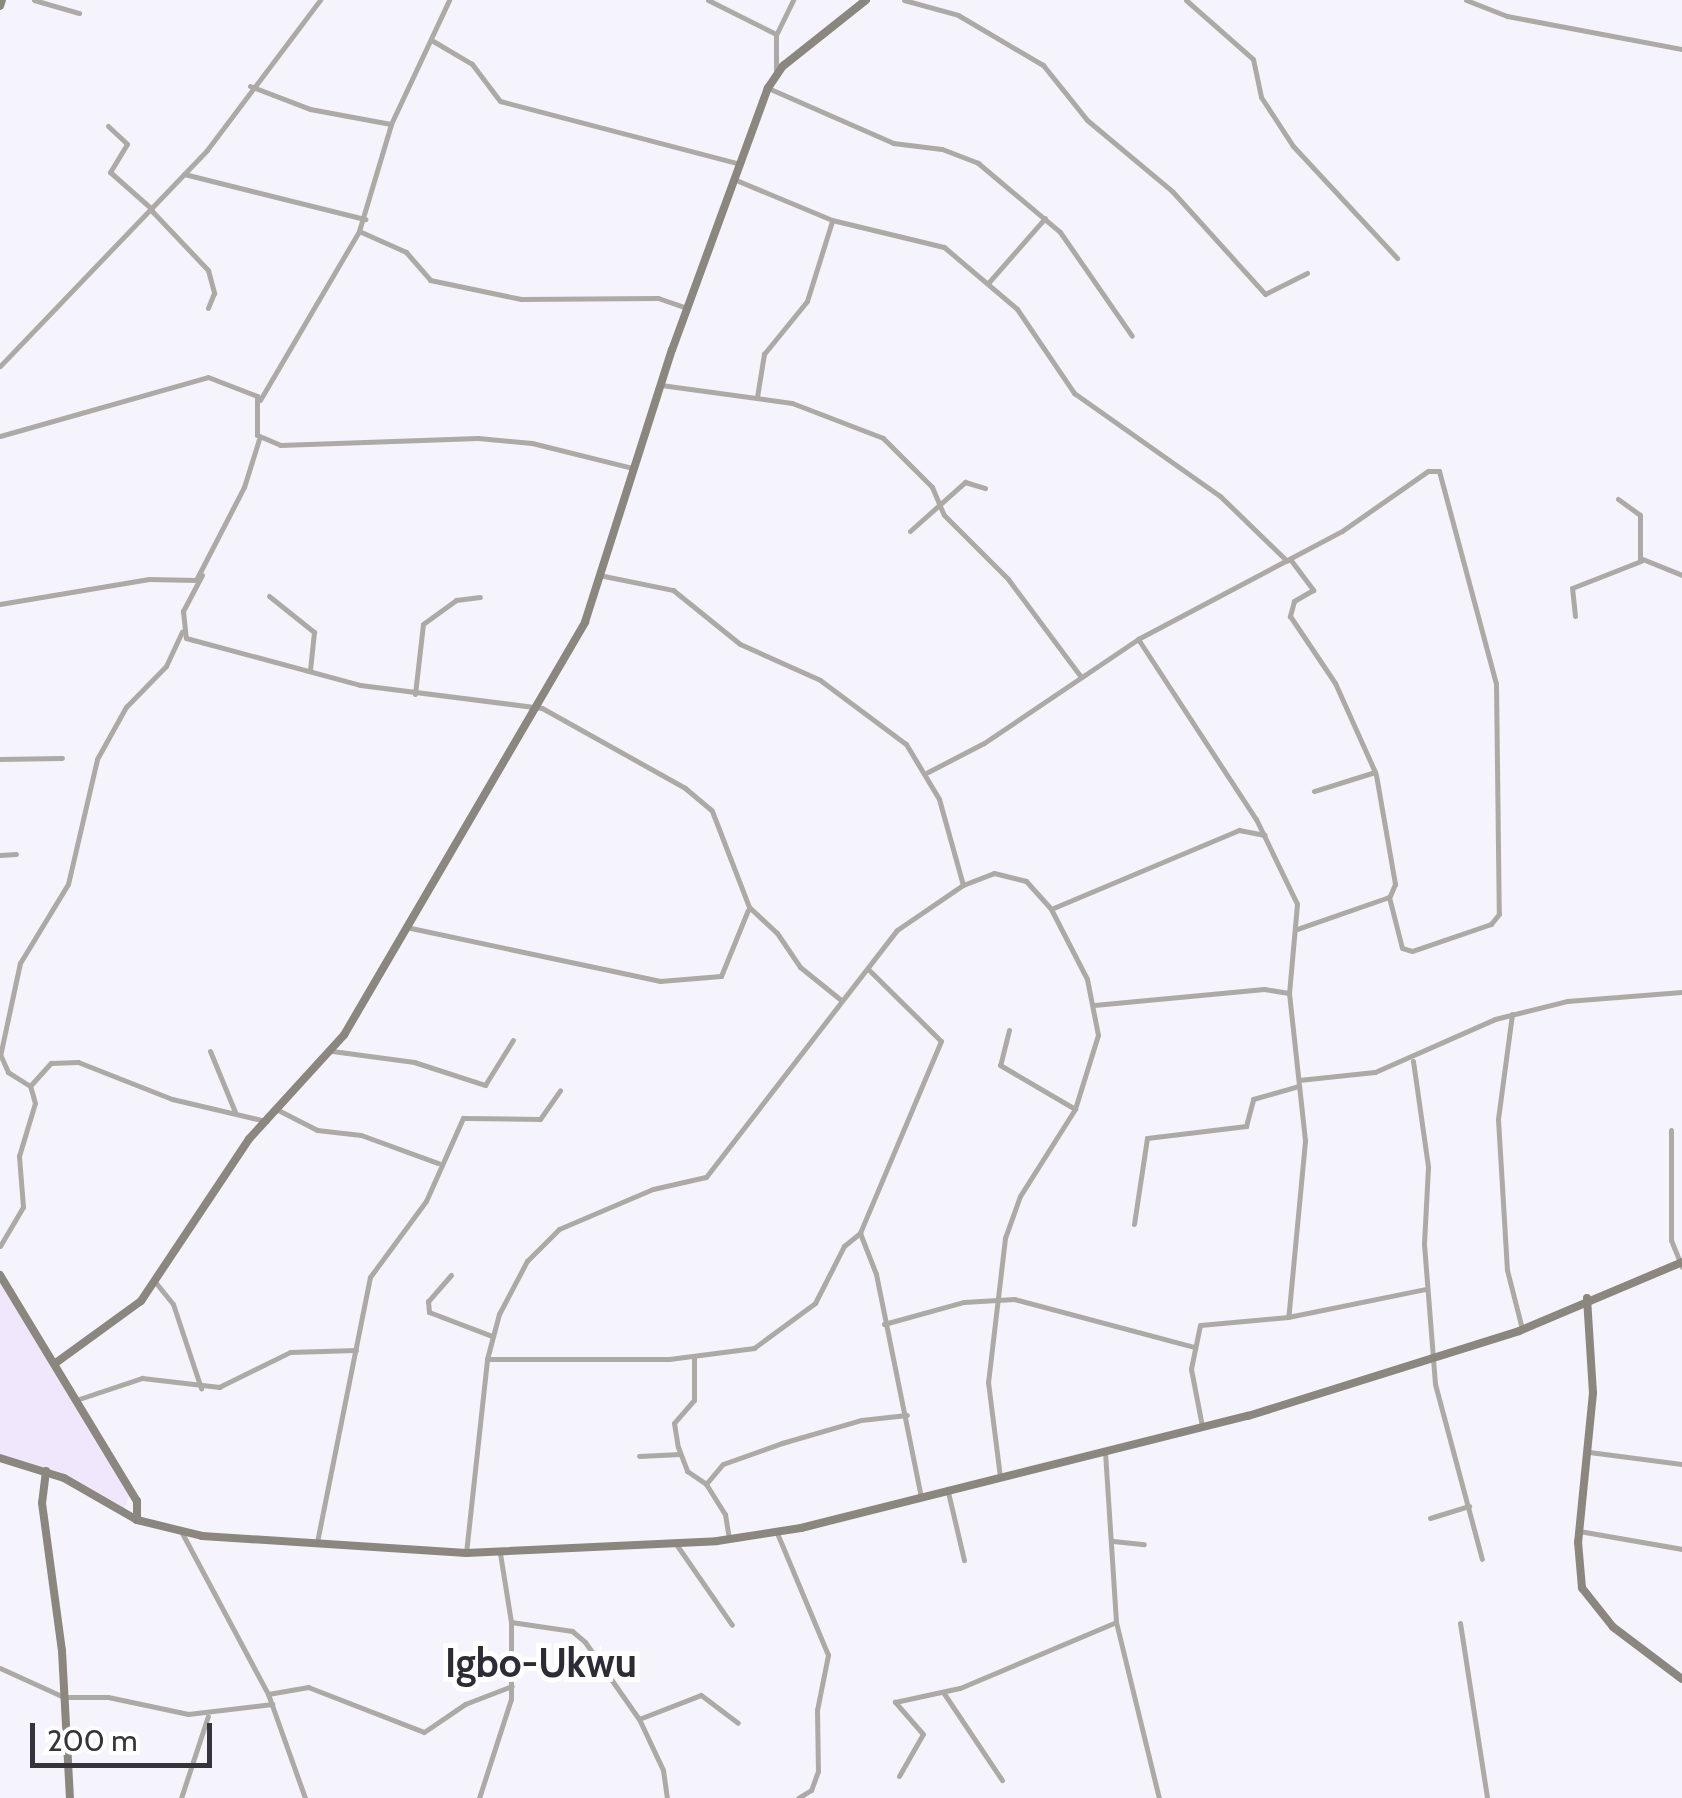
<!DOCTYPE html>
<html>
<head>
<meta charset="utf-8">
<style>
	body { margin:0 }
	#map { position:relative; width:1682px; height:1798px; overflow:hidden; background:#f5f4fd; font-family:Cabin,sans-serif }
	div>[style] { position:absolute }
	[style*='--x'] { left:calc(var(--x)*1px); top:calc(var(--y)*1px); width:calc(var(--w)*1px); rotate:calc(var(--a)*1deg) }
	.commercial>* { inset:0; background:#f1e7fc }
	.street>* { height:5px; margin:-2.5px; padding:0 2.5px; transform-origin:2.5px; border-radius:2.5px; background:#adaaa5 }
	.secondary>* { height:8px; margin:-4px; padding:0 4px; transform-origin:4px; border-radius:4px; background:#8b867e }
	span { translate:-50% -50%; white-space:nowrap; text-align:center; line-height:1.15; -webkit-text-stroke:10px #fff; paint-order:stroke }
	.district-label { font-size:40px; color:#2d2c36; font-weight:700 }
	.scale { position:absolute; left:30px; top:1723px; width:182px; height:45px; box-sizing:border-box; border:5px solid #35343a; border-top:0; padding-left:12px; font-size:30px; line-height:35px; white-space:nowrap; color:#35343a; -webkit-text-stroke:8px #fff; paint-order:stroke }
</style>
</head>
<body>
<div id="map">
	<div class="commercial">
		<div style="clip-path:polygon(0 1283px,130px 1494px,124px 1509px,59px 1472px,0 1454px)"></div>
	</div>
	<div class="street">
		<div style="--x:34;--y:0;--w:47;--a:16.1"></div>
		<div style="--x:708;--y:0;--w:76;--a:26.6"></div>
		<div style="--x:776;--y:34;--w:40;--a:90"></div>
		<div style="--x:904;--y:0;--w:56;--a:15.5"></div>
		<div style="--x:958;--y:15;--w:99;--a:30.5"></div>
		<div style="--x:1043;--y:65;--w:70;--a:51.3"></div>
		<div style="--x:1087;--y:120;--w:111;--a:39.9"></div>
		<div style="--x:1172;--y:191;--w:139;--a:47.9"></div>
		<div style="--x:1265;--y:294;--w:47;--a:-26.6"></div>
		<div style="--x:1186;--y:0;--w:89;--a:41.4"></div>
		<div style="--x:1253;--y:59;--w:39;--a:78"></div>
		<div style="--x:1261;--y:97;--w:59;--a:56.9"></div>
		<div style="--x:1293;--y:146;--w:153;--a:47.1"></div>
		<div style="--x:1466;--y:0;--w:44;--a:21.3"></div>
		<div style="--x:1507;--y:16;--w:178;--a:10.7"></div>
		<div style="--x:777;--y:33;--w:37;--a:-64"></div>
		<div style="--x:433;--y:41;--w:45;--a:30.5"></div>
		<div style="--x:472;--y:64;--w:46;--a:52.9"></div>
		<div style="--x:500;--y:101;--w:248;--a:14.7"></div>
		<div style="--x:250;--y:86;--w:64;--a:21"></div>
		<div style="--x:310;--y:109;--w:82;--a:10.5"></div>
		<div style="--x:768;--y:88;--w:137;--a:23.7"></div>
		<div style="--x:893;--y:143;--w:49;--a:7"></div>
		<div style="--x:942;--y:149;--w:39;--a:21"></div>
		<div style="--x:978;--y:163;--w:107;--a:40.1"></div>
		<div style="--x:1060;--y:232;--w:126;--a:55.3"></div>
		<div style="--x:108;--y:126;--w:26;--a:43"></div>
		<div style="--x:127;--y:144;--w:33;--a:121"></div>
		<div style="--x:110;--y:172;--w:56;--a:41.4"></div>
		<div style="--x:184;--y:174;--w:187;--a:14"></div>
		<div style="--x:736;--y:180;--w:104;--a:22.6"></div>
		<div style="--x:832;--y:220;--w:115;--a:13.6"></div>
		<div style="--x:944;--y:247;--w:96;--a:40.3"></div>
		<div style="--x:1017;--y:309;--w:102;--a:55.8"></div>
		<div style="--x:1074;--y:393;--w:179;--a:35.2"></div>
		<div style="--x:1220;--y:496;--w:93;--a:44.1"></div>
		<div style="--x:151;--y:210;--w:83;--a:46.5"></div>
		<div style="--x:208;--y:270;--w:24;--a:75"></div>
		<div style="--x:214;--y:293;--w:16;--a:112"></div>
		<div style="--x:359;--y:231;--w:51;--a:24.1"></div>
		<div style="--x:406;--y:252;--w:37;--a:49"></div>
		<div style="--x:430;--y:280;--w:93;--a:11.8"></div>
		<div style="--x:521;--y:299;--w:137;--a:-0.4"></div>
		<div style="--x:658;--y:298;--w:31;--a:19"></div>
		<div style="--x:989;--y:282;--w:85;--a:-48.8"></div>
		<div style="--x:0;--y:366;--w:299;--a:-46.2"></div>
		<div style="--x:207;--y:150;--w:188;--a:-53"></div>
		<div style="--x:661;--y:385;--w:132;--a:7.8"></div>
		<div style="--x:792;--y:403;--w:97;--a:21"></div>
		<div style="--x:883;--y:438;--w:69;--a:45"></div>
		<div style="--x:932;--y:487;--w:30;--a:67"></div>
		<div style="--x:944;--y:515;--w:91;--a:45"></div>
		<div style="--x:1008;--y:579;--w:122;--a:53.3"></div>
		<div style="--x:757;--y:397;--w:44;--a:-80.8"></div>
		<div style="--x:764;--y:354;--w:68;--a:-50.9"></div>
		<div style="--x:807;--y:301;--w:84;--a:-72.6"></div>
		<div style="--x:260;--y:400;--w:196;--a:-59.6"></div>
		<div style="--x:359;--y:231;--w:112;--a:-73.3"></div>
		<div style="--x:391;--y:124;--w:137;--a:-64.9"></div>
		<div style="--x:0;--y:436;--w:216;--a:-15.8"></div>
		<div style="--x:208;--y:377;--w:53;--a:21.2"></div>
		<div style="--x:257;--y:396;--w:39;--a:90"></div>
		<div style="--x:257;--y:435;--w:25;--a:23"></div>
		<div style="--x:280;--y:445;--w:198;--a:-2"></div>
		<div style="--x:478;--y:438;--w:54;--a:5.3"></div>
		<div style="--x:532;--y:443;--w:103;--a:14"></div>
		<div style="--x:1618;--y:499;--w:27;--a:36"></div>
		<div style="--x:1640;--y:515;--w:43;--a:90"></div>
		<div style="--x:1640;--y:558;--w:45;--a:22"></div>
		<div style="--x:910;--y:531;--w:74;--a:-41.7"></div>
		<div style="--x:965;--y:482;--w:21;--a:17"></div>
		<div style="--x:1290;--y:559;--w:39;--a:53"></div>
		<div style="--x:1313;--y:590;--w:22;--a:150"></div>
		<div style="--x:1294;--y:601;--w:16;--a:105"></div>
		<div style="--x:1290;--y:616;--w:81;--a:56.1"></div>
		<div style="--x:1335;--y:683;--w:98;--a:65.8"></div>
		<div style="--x:1375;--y:772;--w:64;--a:162.7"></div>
		<div style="--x:202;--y:575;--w:41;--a:117.8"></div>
		<div style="--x:183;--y:611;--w:27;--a:84"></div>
		<div style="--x:186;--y:638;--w:180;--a:15.1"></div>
		<div style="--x:360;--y:685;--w:183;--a:7.2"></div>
		<div style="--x:542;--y:708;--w:164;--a:29.2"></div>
		<div style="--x:685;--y:788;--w:35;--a:40"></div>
		<div style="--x:712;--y:811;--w:103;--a:68.9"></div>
		<div style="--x:749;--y:907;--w:38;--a:43"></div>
		<div style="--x:777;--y:933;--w:41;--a:55.9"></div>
		<div style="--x:800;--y:967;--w:53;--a:38.8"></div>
		<div style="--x:599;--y:575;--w:76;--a:11.5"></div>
		<div style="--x:673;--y:590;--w:86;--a:38.9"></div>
		<div style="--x:740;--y:644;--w:88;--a:24.2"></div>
		<div style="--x:820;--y:680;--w:107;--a:36.7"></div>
		<div style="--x:906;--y:744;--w:64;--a:59"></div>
		<div style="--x:939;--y:799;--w:89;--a:74.4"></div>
		<div style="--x:269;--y:596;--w:58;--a:38.7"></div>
		<div style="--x:314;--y:632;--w:38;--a:96"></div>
		<div style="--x:0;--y:604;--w:151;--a:-9.5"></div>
		<div style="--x:149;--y:579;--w:47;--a:1.2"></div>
		<div style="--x:196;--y:580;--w:105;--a:-62.7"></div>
		<div style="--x:244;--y:487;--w:50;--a:-72.6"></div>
		<div style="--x:1575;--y:616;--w:28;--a:-96"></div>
		<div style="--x:1572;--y:588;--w:74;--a:-21.4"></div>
		<div style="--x:1138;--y:639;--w:215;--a:56.8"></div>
		<div style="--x:1256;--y:819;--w:94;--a:64.2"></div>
		<div style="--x:1297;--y:904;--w:89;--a:95.1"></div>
		<div style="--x:1289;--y:993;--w:149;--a:83.8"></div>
		<div style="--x:1305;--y:1141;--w:171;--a:95.4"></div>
		<div style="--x:1289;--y:1311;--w:6;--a:99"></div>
		<div style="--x:1288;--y:1317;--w:88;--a:174.8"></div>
		<div style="--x:1200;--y:1325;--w:45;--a:101.6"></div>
		<div style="--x:1191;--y:1369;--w:58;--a:79.1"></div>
		<div style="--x:415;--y:694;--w:70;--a:-83.5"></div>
		<div style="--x:423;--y:624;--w:41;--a:-36"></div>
		<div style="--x:456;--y:600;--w:24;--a:-7"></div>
		<div style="--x:0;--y:759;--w:62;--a:-0.9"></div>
		<div style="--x:928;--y:772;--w:63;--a:-27.4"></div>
		<div style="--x:984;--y:743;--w:186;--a:-34"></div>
		<div style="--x:1138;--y:639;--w:231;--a:-27.9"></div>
		<div style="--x:1342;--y:531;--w:105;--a:-34.9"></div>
		<div style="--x:1428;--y:471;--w:11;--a:0"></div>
		<div style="--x:1439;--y:471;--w:220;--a:75"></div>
		<div style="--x:1496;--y:684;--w:230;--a:89.3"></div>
		<div style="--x:1499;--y:914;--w:13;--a:129"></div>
		<div style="--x:1491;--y:924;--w:83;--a:161.1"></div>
		<div style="--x:1412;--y:951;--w:10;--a:-163"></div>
		<div style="--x:1402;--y:948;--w:53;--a:-104.3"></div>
		<div style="--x:1389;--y:897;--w:97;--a:160.8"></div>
		<div style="--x:1376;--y:775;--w:111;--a:80.1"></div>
		<div style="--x:1395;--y:884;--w:13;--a:113"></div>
		<div style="--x:0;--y:855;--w:16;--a:-4"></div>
		<div style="--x:1051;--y:909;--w:204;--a:-22.8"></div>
		<div style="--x:1239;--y:830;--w:26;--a:11"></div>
		<div style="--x:406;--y:927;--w:260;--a:12"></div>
		<div style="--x:660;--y:981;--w:61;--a:-4.7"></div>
		<div style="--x:721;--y:976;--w:71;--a:-67.8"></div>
		<div style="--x:869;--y:970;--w:101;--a:44.6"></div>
		<div style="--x:941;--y:1041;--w:208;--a:112.9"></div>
		<div style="--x:860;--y:1233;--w:44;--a:68.7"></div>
		<div style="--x:876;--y:1274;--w:227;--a:78.6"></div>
		<div style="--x:1094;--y:1005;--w:171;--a:-5.4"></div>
		<div style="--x:1264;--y:989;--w:25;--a:9"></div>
		<div style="--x:1512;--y:1014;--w:106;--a:97.6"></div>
		<div style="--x:1498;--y:1119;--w:151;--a:86.6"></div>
		<div style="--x:1507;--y:1270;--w:61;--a:75.7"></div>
		<div style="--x:1009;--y:1030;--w:36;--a:104"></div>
		<div style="--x:1000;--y:1065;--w:87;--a:30.4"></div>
		<div style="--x:210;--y:1051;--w:66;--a:67.7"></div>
		<div style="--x:332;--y:1051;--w:83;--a:7.6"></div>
		<div style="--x:414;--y:1062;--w:75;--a:17.9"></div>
		<div style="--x:485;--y:1085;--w:53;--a:-58.1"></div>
		<div style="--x:0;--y:1056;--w:95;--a:-77.9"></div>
		<div style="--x:20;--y:963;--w:92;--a:-58.7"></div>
		<div style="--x:68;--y:884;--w:128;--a:-76.9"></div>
		<div style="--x:97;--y:759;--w:60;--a:-60.9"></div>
		<div style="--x:126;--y:707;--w:57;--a:-45.7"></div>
		<div style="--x:166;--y:666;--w:38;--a:-65"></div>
		<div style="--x:1413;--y:1061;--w:107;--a:81.9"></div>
		<div style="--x:1428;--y:1167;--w:77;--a:93"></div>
		<div style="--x:1424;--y:1244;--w:140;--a:85.5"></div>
		<div style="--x:1435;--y:1384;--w:181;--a:75"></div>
		<div style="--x:1299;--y:1080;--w:76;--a:-6"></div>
		<div style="--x:1375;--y:1072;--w:131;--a:-23.8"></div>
		<div style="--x:1495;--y:1019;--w:74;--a:-14"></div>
		<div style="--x:1567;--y:1001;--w:115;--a:-4.5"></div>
		<div style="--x:30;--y:1086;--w:31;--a:-48"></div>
		<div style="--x:51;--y:1063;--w:27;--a:-2"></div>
		<div style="--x:78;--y:1062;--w:101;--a:21.5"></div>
		<div style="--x:172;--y:1099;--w:97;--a:13.2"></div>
		<div style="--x:278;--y:1110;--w:44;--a:27.1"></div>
		<div style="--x:317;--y:1130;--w:44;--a:6.5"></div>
		<div style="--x:361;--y:1135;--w:82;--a:20"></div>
		<div style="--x:1671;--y:1130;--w:110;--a:90"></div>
		<div style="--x:1671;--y:1240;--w:29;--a:68"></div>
		<div style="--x:1134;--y:1224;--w:87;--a:-81.4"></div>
		<div style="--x:1147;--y:1138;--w:100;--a:-6.9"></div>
		<div style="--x:1246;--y:1126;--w:28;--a:-75"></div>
		<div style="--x:1253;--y:1099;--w:48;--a:-15.8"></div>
		<div style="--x:0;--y:1246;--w:45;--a:-59.5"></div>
		<div style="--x:23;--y:1207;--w:51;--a:-94.5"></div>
		<div style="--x:19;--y:1156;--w:55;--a:-73.2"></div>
		<div style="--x:35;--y:1103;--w:18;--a:-106"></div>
		<div style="--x:30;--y:1086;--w:26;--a:-148"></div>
		<div style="--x:8;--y:1072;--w:17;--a:-114"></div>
		<div style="--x:451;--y:1275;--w:35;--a:131"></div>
		<div style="--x:428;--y:1301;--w:11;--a:85"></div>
		<div style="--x:429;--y:1312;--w:67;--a:20.9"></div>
		<div style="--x:156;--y:1283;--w:27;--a:51"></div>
		<div style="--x:173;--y:1304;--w:89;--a:71.6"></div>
		<div style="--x:1288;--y:1317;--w:141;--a:-11.5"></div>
		<div style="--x:884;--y:1324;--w:83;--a:-15.4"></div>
		<div style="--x:964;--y:1302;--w:50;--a:-3.4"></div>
		<div style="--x:1014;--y:1299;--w:186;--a:14.9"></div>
		<div style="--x:694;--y:1358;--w:42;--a:90"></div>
		<div style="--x:694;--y:1400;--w:30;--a:131"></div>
		<div style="--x:674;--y:1423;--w:24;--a:81"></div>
		<div style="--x:678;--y:1447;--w:26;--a:69"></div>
		<div style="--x:687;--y:1471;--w:23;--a:34"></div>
		<div style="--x:706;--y:1484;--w:36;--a:58"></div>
		<div style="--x:725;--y:1514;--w:24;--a:81"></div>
		<div style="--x:487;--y:1359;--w:182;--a:0"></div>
		<div style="--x:669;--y:1359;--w:86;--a:-7.4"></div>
		<div style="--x:754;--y:1348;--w:76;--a:-36.4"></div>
		<div style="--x:815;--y:1303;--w:64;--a:-63"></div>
		<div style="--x:844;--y:1246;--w:21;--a:-39"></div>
		<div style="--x:76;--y:1400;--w:70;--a:-18.4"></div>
		<div style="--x:142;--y:1378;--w:78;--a:6.7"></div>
		<div style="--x:219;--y:1387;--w:79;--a:-26.2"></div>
		<div style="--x:290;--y:1352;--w:66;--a:-1.7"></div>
		<div style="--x:1589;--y:1452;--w:94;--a:7.4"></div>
		<div style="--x:639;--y:1456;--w:41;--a:-2.8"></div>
		<div style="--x:706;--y:1484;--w:26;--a:-50"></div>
		<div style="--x:723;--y:1464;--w:63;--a:-19.6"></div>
		<div style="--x:782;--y:1443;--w:82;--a:-16.2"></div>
		<div style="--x:861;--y:1420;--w:46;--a:-6.2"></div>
		<div style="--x:948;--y:1492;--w:70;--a:76.8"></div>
		<div style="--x:1430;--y:1518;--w:41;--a:-17.1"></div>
		<div style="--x:1579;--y:1531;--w:105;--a:9.9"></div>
		<div style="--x:182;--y:1533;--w:183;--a:61.9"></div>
		<div style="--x:268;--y:1694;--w:110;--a:70.4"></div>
		<div style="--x:777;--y:1533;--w:132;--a:67.3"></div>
		<div style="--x:828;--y:1655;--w:56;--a:101.3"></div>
		<div style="--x:817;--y:1710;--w:61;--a:89.1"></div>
		<div style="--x:818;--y:1771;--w:20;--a:110"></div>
		<div style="--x:811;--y:1790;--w:15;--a:148"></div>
		<div style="--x:1113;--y:1541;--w:31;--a:6"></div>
		<div style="--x:317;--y:1542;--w:270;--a:-78.7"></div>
		<div style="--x:370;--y:1277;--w:94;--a:-53.6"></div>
		<div style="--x:426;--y:1201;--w:91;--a:-66"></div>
		<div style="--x:463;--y:1118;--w:77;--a:0.7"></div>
		<div style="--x:540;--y:1119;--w:35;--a:-55"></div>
		<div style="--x:676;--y:1544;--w:98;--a:55.3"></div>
		<div style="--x:466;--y:1553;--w:195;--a:-83.8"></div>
		<div style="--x:487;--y:1359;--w:47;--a:-75.1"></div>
		<div style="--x:499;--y:1314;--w:60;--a:-62.2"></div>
		<div style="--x:527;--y:1261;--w:45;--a:-45"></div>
		<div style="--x:559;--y:1229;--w:102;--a:-23.1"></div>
		<div style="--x:653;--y:1189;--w:54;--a:-12.8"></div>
		<div style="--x:706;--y:1177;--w:312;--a:-52.3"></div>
		<div style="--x:897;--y:930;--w:80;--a:-34.3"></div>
		<div style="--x:963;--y:885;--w:33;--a:-21"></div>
		<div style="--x:994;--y:873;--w:33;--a:14"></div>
		<div style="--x:1026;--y:881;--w:38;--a:48"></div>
		<div style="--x:1051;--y:909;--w:79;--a:62.8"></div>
		<div style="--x:1087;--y:979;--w:57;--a:78.9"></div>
		<div style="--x:1098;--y:1035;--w:77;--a:107.3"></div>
		<div style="--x:1075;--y:1109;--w:103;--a:122.3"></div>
		<div style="--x:1020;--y:1196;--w:45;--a:109.7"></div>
		<div style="--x:1005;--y:1238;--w:145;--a:96.7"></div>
		<div style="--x:988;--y:1382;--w:96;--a:82.8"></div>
		<div style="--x:511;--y:1622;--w:62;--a:8.4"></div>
		<div style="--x:572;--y:1631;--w:17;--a:40"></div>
		<div style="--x:585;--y:1642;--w:94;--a:55"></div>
		<div style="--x:639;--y:1719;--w:56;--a:64.8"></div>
		<div style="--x:663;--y:1770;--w:28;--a:82"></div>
		<div style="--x:1116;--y:1622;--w:181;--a:76.3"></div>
		<div style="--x:1460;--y:1623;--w:177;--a:81.2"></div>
		<div style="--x:0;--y:1668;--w:70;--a:24.4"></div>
		<div style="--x:64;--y:1697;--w:44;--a:0"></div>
		<div style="--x:108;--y:1697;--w:82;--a:12"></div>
		<div style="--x:188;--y:1714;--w:85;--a:-6.8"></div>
		<div style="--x:943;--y:1692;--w:106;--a:56.2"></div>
		<div style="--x:268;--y:1694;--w:41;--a:-9.9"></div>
		<div style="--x:308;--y:1687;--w:124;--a:21.2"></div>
		<div style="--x:424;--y:1732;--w:50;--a:-34.3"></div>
		<div style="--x:465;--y:1704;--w:50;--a:-21"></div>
		<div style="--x:639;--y:1719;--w:66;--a:-21.2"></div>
		<div style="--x:701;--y:1695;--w:46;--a:37.1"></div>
		<div style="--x:899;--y:1776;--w:48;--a:-60.3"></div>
		<div style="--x:923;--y:1734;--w:43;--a:-131.2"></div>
		<div style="--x:895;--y:1702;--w:66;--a:-12.2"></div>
		<div style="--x:960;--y:1688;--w:169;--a:-22.9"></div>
		<div style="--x:1116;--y:1622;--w:171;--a:-93.7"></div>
		<div style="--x:181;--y:1798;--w:86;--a:-71.8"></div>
		<div style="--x:479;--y:1798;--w:104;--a:-72.1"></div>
		<div style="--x:511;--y:1699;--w:77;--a:-90"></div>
		<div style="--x:511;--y:1622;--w:70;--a:-99.1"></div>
	</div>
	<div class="secondary">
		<div style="--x:0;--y:6;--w:6;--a:-72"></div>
		<div style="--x:0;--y:1275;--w:264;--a:58.8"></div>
		<div style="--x:137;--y:1501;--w:19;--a:90"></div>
		<div style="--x:1587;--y:1298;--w:95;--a:86.4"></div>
		<div style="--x:1593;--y:1393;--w:150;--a:95.7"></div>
		<div style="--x:1578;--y:1542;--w:46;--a:85"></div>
		<div style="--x:1582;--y:1588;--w:50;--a:51.5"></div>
		<div style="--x:1613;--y:1627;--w:86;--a:37"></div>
		<div style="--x:57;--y:1362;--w:104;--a:-36"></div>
		<div style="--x:141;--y:1301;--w:195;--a:-56.3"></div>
		<div style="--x:249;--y:1139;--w:141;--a:-47.6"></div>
		<div style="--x:344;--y:1035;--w:478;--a:-59.7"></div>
		<div style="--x:585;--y:622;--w:286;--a:-72.3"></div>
		<div style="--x:672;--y:350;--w:279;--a:-69.9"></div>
		<div style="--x:768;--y:88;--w:27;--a:-56"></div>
		<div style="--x:783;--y:66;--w:106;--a:-38.5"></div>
		<div style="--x:0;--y:1458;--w:67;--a:17.4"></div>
		<div style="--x:64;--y:1478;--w:84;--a:29.9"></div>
		<div style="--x:137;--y:1520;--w:67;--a:13.8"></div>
		<div style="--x:202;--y:1536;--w:265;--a:3.7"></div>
		<div style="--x:466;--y:1553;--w:251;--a:-2.7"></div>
		<div style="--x:717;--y:1541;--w:85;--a:-8.8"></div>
		<div style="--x:801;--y:1528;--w:461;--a:-14.1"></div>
		<div style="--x:1248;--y:1416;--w:284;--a:-17.4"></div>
		<div style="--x:1519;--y:1331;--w:177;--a:-22.9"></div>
		<div style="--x:46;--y:1471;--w:32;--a:97"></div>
		<div style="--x:42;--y:1503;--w:149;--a:82.3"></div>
		<div style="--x:62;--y:1651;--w:147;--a:86.9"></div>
	</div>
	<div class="district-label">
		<span style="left:541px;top:1663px">Igbo-Ukwu</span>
	</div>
	<div class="scale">200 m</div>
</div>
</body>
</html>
